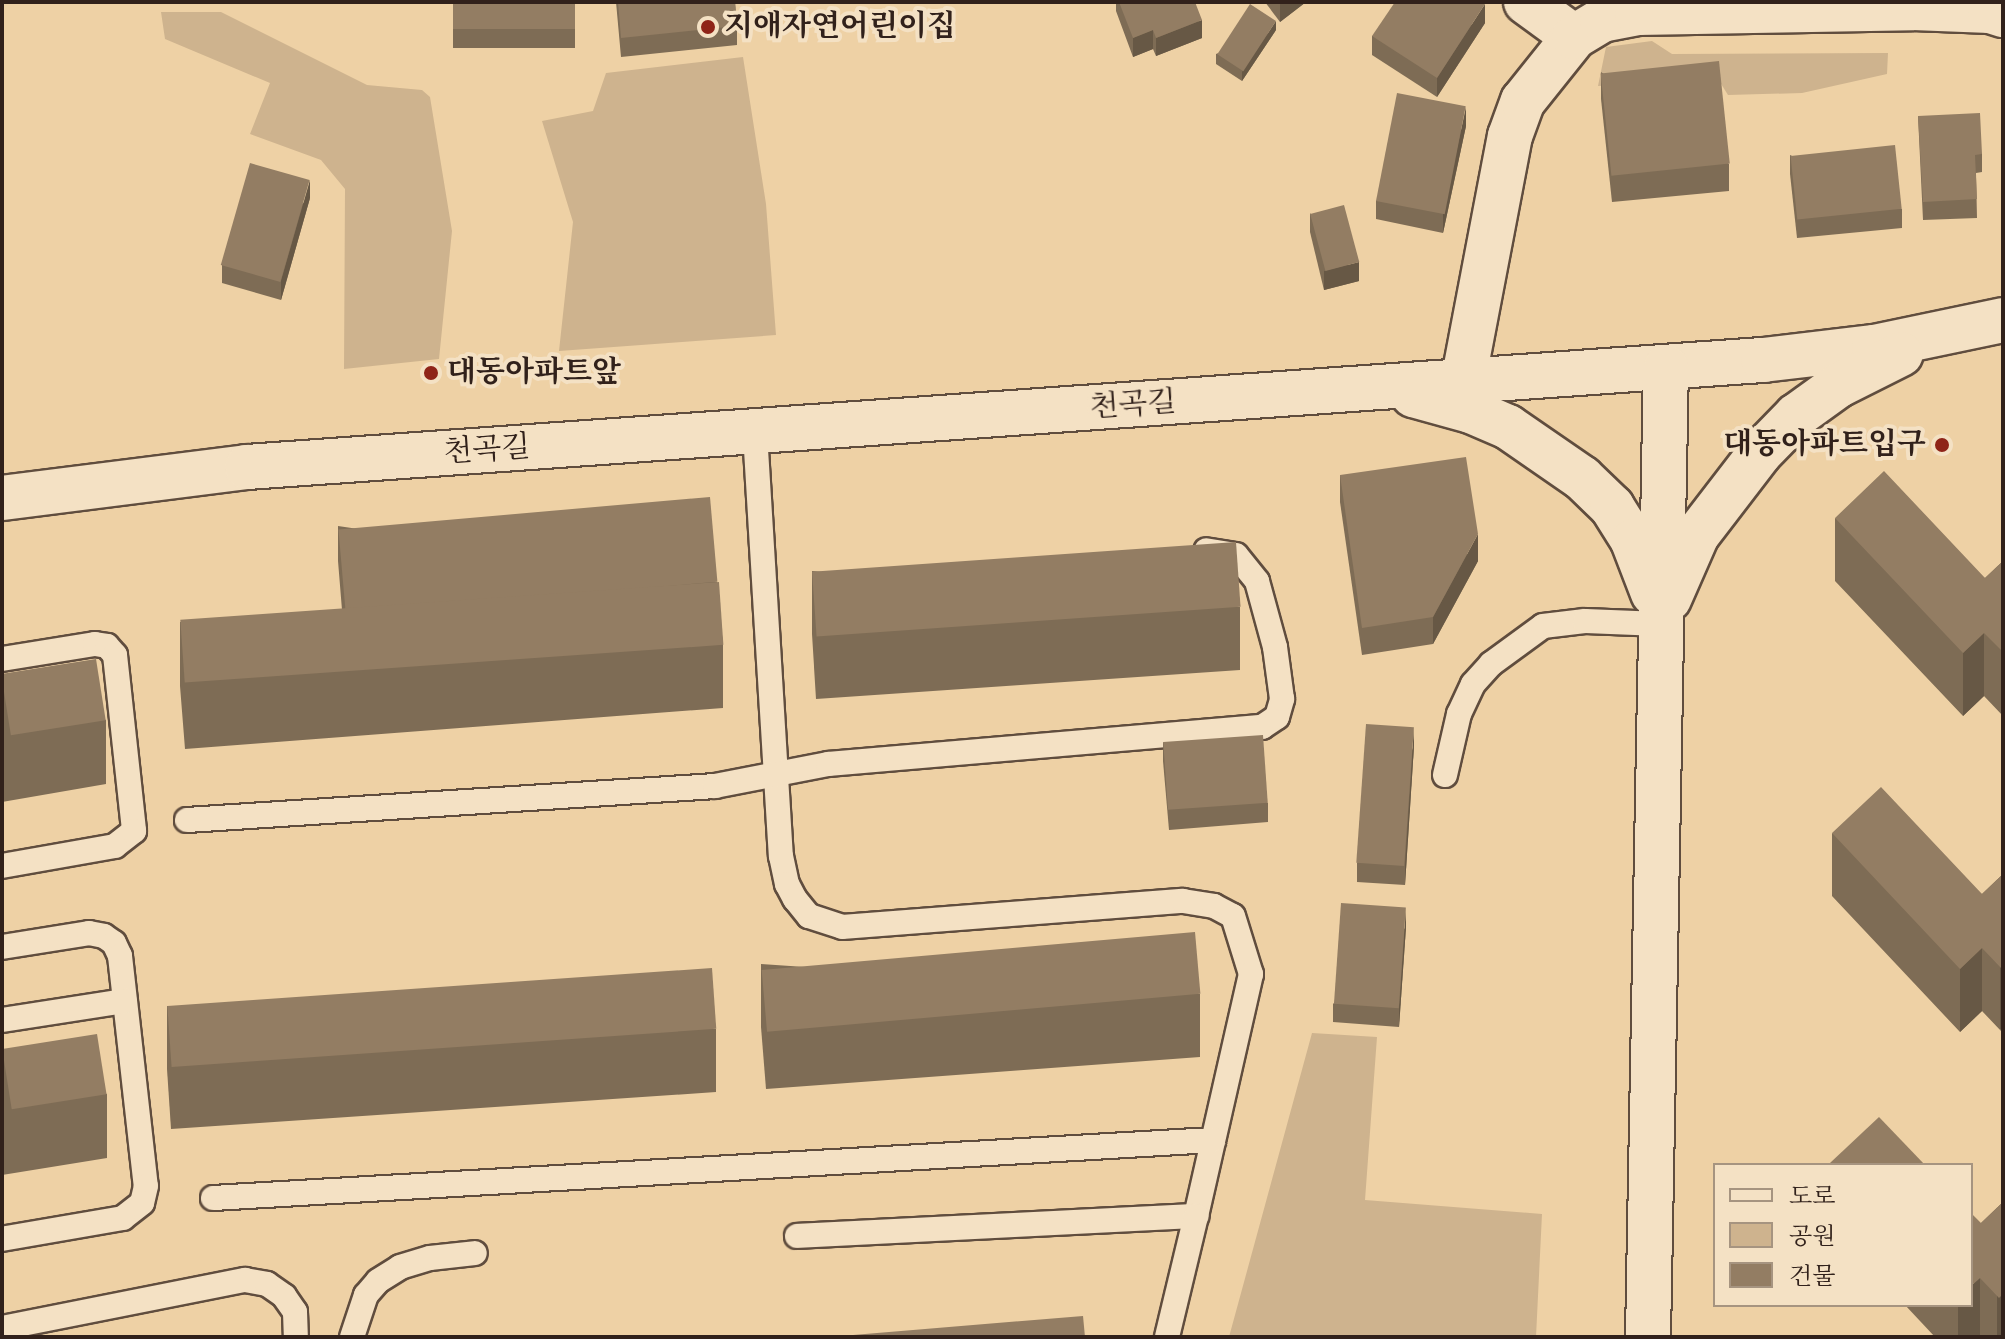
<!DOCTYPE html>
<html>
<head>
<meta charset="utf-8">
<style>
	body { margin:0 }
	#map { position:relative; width:2005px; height:1339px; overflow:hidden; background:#eed1a5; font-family:Vollkorn,"Noto Serif KR",serif }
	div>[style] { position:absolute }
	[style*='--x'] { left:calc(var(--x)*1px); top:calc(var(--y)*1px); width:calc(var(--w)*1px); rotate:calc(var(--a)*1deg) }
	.green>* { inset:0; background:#ceb38e }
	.roads { filter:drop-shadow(2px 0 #604d3e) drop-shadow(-2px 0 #604d3e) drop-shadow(0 2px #604d3e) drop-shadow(0 -2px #604d3e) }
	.service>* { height:24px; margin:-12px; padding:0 12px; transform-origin:12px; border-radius:12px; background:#f4e1c4 }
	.minor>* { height:44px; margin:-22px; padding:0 22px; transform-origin:22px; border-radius:22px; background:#f4e1c4 }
	.tertiary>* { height:44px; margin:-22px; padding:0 22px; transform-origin:22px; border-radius:22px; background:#f4e1c4 }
	.wall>* { inset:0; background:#7e6c55; transform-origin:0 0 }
	.shaded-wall>* { inset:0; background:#675845; transform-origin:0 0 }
	.building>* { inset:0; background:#937d63; transform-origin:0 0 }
	.dots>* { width:22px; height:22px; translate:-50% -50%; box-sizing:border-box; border:4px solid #f4e1c4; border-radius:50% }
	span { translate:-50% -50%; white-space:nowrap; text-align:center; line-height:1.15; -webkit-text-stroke:8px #f4e1c4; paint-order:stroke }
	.poi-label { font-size:30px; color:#31211b; font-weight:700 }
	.left { translate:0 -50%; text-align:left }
	.right { translate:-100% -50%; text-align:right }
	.street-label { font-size:30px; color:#31211b }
	.frame { position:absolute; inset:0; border:4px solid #31211b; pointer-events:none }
	.legend { position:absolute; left:1713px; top:1163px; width:260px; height:144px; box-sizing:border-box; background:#f4e1c4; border:2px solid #a69480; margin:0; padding:10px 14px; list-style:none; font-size:24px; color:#31211b }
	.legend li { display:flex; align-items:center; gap:16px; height:40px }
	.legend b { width:40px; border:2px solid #a69480 }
</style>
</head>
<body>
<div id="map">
	<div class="green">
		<div style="clip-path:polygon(161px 12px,221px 12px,367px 85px,422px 90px,430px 97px,452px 231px,439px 359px,344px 369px,345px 189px,321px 160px,250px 134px,270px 83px,165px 39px)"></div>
		<div style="clip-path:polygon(1652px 41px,1672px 54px,1888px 53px,1887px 74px,1802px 93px,1728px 95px,1718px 79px,1598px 86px,1606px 47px)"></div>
		<div style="clip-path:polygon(743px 57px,766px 204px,776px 335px,559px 351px,573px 222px,542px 121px,593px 111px,606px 73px)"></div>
		<div style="clip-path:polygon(1312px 1033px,1377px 1037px,1365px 1200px,1542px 1214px,1536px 1337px,1229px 1337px)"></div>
	</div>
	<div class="roads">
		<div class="service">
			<div style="--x:755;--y:433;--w:424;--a:86.5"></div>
			<div style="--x:781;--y:856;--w:29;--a:78"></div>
			<div style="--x:787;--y:884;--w:17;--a:62"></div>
			<div style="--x:795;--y:899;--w:22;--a:51"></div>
			<div style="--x:809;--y:916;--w:35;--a:18"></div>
			<div style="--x:842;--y:927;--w:342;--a:-4.4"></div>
			<div style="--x:1183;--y:901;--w:31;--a:9"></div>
			<div style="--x:1214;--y:906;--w:21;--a:28"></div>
			<div style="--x:1233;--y:916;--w:61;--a:72.8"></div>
			<div style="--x:1251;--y:974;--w:248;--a:102.8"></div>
			<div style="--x:2;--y:659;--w:94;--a:-9.2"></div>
			<div style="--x:95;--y:644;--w:12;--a:9"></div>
			<div style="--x:107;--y:646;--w:12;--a:48"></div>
			<div style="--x:115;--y:655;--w:177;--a:83.8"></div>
			<div style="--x:134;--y:831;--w:24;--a:142"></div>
			<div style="--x:115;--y:846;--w:115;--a:170"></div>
			<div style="--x:1445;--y:775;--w:63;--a:-77.1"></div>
			<div style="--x:1459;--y:714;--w:33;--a:-65"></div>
			<div style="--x:1473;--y:684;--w:27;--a:-48"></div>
			<div style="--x:1491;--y:664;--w:64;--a:-36.2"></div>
			<div style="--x:1543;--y:626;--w:42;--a:-6.8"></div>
			<div style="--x:1585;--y:621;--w:76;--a:2.3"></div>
			<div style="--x:187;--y:820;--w:529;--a:-3.68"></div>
			<div style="--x:715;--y:786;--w:115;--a:-11"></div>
			<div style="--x:828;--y:764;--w:436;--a:-4.9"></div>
			<div style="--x:1262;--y:727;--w:18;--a:-34"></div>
			<div style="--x:1277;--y:717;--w:19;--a:-74"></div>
			<div style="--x:1282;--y:699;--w:52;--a:-97.7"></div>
			<div style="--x:1275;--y:647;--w:68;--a:-105.3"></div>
			<div style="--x:1257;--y:581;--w:33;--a:-129"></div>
			<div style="--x:1236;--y:555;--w:30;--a:-171"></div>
			<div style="--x:2;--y:947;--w:88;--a:-9.1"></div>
			<div style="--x:89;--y:933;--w:15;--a:11"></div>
			<div style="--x:104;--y:936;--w:12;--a:35"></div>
			<div style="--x:114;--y:943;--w:14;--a:65"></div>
			<div style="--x:120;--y:956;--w:231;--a:83.6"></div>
			<div style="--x:146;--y:1186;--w:17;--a:103"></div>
			<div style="--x:142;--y:1203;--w:24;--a:142"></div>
			<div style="--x:123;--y:1218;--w:123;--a:170.2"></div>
			<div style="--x:2;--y:1020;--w:124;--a:-8.8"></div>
			<div style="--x:213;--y:1198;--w:1002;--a:-3.32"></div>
			<div style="--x:797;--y:1236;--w:400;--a:-2.9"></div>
			<div style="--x:1196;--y:1216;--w:124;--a:103.5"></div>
			<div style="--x:2;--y:1328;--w:248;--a:-11.2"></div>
			<div style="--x:245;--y:1280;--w:22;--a:10"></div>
			<div style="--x:267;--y:1284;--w:21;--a:35"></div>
			<div style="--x:284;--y:1296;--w:19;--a:55"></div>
			<div style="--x:295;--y:1312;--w:25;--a:88"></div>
			<div style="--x:352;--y:1337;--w:44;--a:-71.6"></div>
			<div style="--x:366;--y:1295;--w:18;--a:-49"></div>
			<div style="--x:378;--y:1281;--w:26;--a:-32"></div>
			<div style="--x:400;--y:1267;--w:31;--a:-17"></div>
			<div style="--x:430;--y:1258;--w:45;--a:-6.3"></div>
		</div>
		<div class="minor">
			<div style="--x:1526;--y:2;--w:59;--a:36.1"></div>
			<div style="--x:1463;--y:382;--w:250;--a:-79.2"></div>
			<div style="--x:1510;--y:136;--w:37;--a:-70"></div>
			<div style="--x:1523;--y:101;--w:82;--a:-51.4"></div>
			<div style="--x:1574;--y:37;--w:33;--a:-31"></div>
			<div style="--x:1602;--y:20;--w:36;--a:-11"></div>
			<div style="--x:1637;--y:13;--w:276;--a:-1"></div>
			<div style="--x:1913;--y:8;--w:77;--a:2.2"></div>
			<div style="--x:1990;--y:11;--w:14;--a:17"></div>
		</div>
		<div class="tertiary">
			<div style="--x:1413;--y:395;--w:60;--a:15.4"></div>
			<div style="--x:1471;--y:411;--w:40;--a:23.4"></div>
			<div style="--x:1508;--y:427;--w:90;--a:34.6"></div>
			<div style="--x:1582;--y:478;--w:42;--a:44"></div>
			<div style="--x:1612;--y:507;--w:40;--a:58"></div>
			<div style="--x:1633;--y:541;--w:56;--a:69"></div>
			<div style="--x:2;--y:498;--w:247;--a:-7.2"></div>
			<div style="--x:247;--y:467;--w:1520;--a:-4.04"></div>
			<div style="--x:1763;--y:360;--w:112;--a:-6.7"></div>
			<div style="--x:1874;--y:347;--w:132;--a:-11.8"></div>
			<div style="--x:1669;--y:599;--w:70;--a:-66.4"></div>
			<div style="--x:1697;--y:535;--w:103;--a:-52.5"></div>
			<div style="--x:1760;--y:453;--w:52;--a:-45.8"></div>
			<div style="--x:1796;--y:416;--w:53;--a:-35.8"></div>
			<div style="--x:1839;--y:385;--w:69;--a:-26.6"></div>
			<div style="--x:1648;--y:1337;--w:970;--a:-88.94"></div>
		</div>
	</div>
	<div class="wall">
		<div style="left:453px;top:2px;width:122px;height:46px"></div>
		<div style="clip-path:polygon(616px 2px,735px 2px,737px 26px,737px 45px,621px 57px)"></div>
		<div style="clip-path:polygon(1116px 2px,1195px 2px,1202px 38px,1156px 56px,1153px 49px,1133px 57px,1116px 11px)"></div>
		<div style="clip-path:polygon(1265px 2px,1306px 2px,1280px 22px)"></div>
		<div style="clip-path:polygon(1485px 23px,1437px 97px,1372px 55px,1372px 36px)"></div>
		<div style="clip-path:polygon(1276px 30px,1242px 81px,1216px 64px,1216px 54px)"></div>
		<div style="clip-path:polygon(1601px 72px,1729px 164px,1729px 191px,1612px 202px,1601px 99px)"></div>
		<div style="clip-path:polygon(1918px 116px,1982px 154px,1982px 172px,1976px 173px,1977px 218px,1923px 220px)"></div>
		<div style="clip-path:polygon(1466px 126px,1443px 233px,1376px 219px,1376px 201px)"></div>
		<div style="clip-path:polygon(1790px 155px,1902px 209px,1902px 228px,1797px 238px,1790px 174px)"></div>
		<div style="clip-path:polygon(310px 198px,281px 300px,222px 283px,222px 265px)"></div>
		<div style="clip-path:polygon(1310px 213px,1359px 281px,1324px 290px,1310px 232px)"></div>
		<div style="clip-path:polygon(1340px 475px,1478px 561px,1433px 644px,1362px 655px,1340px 502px)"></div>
		<div style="clip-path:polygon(1835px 518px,1985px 578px,2003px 561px,2003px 716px,1984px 696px,1963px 716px,1835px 581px)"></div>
		<div style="clip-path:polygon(338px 526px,717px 582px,723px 645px,723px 708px,185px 749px,180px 686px,180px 622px,342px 610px,338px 561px)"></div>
		<div style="clip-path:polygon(812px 571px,1240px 607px,1240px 670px,816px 699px,812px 634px)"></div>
		<div style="clip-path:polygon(2px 676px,106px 720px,106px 784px,2px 802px)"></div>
		<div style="clip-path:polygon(1163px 742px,1268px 803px,1268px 822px,1169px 830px,1163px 761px)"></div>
		<div style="clip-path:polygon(1414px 746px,1405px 885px,1357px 882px,1357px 863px)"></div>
		<div style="clip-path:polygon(1832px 833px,1982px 894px,2003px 874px,2003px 1029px,2001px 1031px,1982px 1011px,1960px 1032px,1832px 896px)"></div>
		<div style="clip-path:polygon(1406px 927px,1399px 1027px,1333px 1022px,1333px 1004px)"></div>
		<div style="clip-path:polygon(761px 964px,1200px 994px,1200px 1057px,766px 1089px,761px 1027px)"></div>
		<div style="clip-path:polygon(167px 1006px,716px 1029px,716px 1092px,171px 1129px,167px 1069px)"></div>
		<div style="clip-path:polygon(2px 1050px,107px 1094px,107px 1158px,2px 1175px)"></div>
		<div style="clip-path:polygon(2003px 1202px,2003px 1337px,1935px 1337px,1905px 1305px,1971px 1305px,1981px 1223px)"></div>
	</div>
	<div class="shaded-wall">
		<div style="clip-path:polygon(1282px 2px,1306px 2px,1280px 22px,1280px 4px)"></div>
		<div style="clip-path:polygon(1485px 4px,1485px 23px,1437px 97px,1437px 78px)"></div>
		<div style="clip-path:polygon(1202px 20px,1202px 38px,1156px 56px,1156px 38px)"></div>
		<div style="clip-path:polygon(1276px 21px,1276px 30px,1242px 81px,1242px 72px)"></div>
		<div style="clip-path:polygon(1153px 30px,1153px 49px,1133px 57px,1133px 38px)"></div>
		<div style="clip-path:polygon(1466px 107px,1466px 126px,1443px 233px,1443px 214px)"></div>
		<div style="clip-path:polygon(310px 180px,310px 198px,281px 300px,281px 281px)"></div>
		<div style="clip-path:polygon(1359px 262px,1359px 281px,1324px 290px,1324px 271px)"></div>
		<div style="clip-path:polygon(1478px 534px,1478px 561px,1433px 644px,1433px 617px)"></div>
		<div style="clip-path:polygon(1984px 633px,1984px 696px,1963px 716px,1963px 653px)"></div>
		<div style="clip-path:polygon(1414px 727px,1414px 746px,1405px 885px,1405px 866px)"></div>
		<div style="clip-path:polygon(1406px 908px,1406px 927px,1399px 1027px,1399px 1009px)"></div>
		<div style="clip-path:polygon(1982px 948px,1982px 1011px,1960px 1032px,1960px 969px)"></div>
		<div style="left:2003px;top:966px;width:63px;height:3px;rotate:90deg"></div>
		<div style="clip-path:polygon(1980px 1278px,1980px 1337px,1958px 1337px,1958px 1305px,1971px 1305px,1971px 1286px)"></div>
		<div style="left:2003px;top:1294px;width:43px;height:6px;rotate:90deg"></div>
	</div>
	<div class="building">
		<div style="left:453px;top:2px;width:122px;height:27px"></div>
		<div style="clip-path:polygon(618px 2px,735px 2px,737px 26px,621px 38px)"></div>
		<div style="clip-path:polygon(1119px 2px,1195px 2px,1202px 20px,1156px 38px,1153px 30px,1133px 38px)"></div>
		<div style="clip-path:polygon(1395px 2px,1480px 2px,1485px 4px,1437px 78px,1372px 36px)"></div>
		<div style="left:1250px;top:4px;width:31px;height:60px;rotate:33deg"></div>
		<div style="left:1719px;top:61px;width:103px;height:119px;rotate:84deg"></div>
		<div style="left:1397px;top:93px;width:70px;height:110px;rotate:11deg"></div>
		<div style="clip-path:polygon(1980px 113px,1982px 154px,1975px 155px,1977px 199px,1923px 202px,1918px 116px)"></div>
		<div style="left:1895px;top:145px;width:64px;height:105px;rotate:84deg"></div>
		<div style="left:250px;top:163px;width:62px;height:106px;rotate:16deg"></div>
		<div style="left:1344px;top:205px;width:59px;height:35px;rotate:75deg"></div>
		<div style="clip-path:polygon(1466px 457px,1478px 534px,1433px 617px,1362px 628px,1340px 475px)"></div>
		<div style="clip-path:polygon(1884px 471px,1985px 578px,2003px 561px,2003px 652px,1984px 633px,1963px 653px,1835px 518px)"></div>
		<div style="left:710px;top:497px;width:85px;height:373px;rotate:85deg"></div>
		<div style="left:1236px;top:542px;width:65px;height:425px;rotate:86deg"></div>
		<div style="left:719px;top:582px;width:63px;height:540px;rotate:86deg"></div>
		<div style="left:96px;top:659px;width:62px;height:96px;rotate:81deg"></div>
		<div style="left:1366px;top:724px;width:48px;height:139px;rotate:4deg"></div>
		<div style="left:1263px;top:735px;width:68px;height:100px;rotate:86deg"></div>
		<div style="clip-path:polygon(1881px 787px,1982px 894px,2003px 874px,2003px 966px,2001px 968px,1982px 948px,1960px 969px,1832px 833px)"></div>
		<div style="left:1341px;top:903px;width:65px;height:101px;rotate:4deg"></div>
		<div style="left:1195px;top:932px;width:62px;height:435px;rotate:85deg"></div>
		<div style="left:712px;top:968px;width:61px;height:546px;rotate:86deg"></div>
		<div style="left:97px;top:1034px;width:61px;height:96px;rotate:81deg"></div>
		<div style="clip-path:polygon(1879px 1117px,1925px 1165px,1832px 1165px,1830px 1163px)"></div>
		<div style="clip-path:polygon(2003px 1202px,2003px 1294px,1999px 1298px,1980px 1278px,1971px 1286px,1971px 1213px,1981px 1223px)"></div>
		<div style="clip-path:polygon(1083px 1316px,1085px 1337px,829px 1337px)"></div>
	</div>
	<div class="dots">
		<div style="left:708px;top:27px;background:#8f2418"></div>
		<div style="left:431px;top:373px;background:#8f2418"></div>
		<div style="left:1942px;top:445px;background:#8f2418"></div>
	</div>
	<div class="poi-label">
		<span class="left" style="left:724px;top:27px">지애자연어린이집</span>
		<span class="left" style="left:447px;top:373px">대동아파트앞</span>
		<span class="right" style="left:1926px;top:445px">대동아파트입구</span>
	</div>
	<div class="street-label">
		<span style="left:1133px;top:406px;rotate:-4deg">천곡길</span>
		<span style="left:487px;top:451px;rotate:-4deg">천곡길</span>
	</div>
	<div class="frame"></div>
	<ul class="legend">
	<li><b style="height:10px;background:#f4e1c4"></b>도로</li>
	<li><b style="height:22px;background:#ceb38e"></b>공원</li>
	<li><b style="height:22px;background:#937d63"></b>건물</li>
	</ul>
</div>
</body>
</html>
